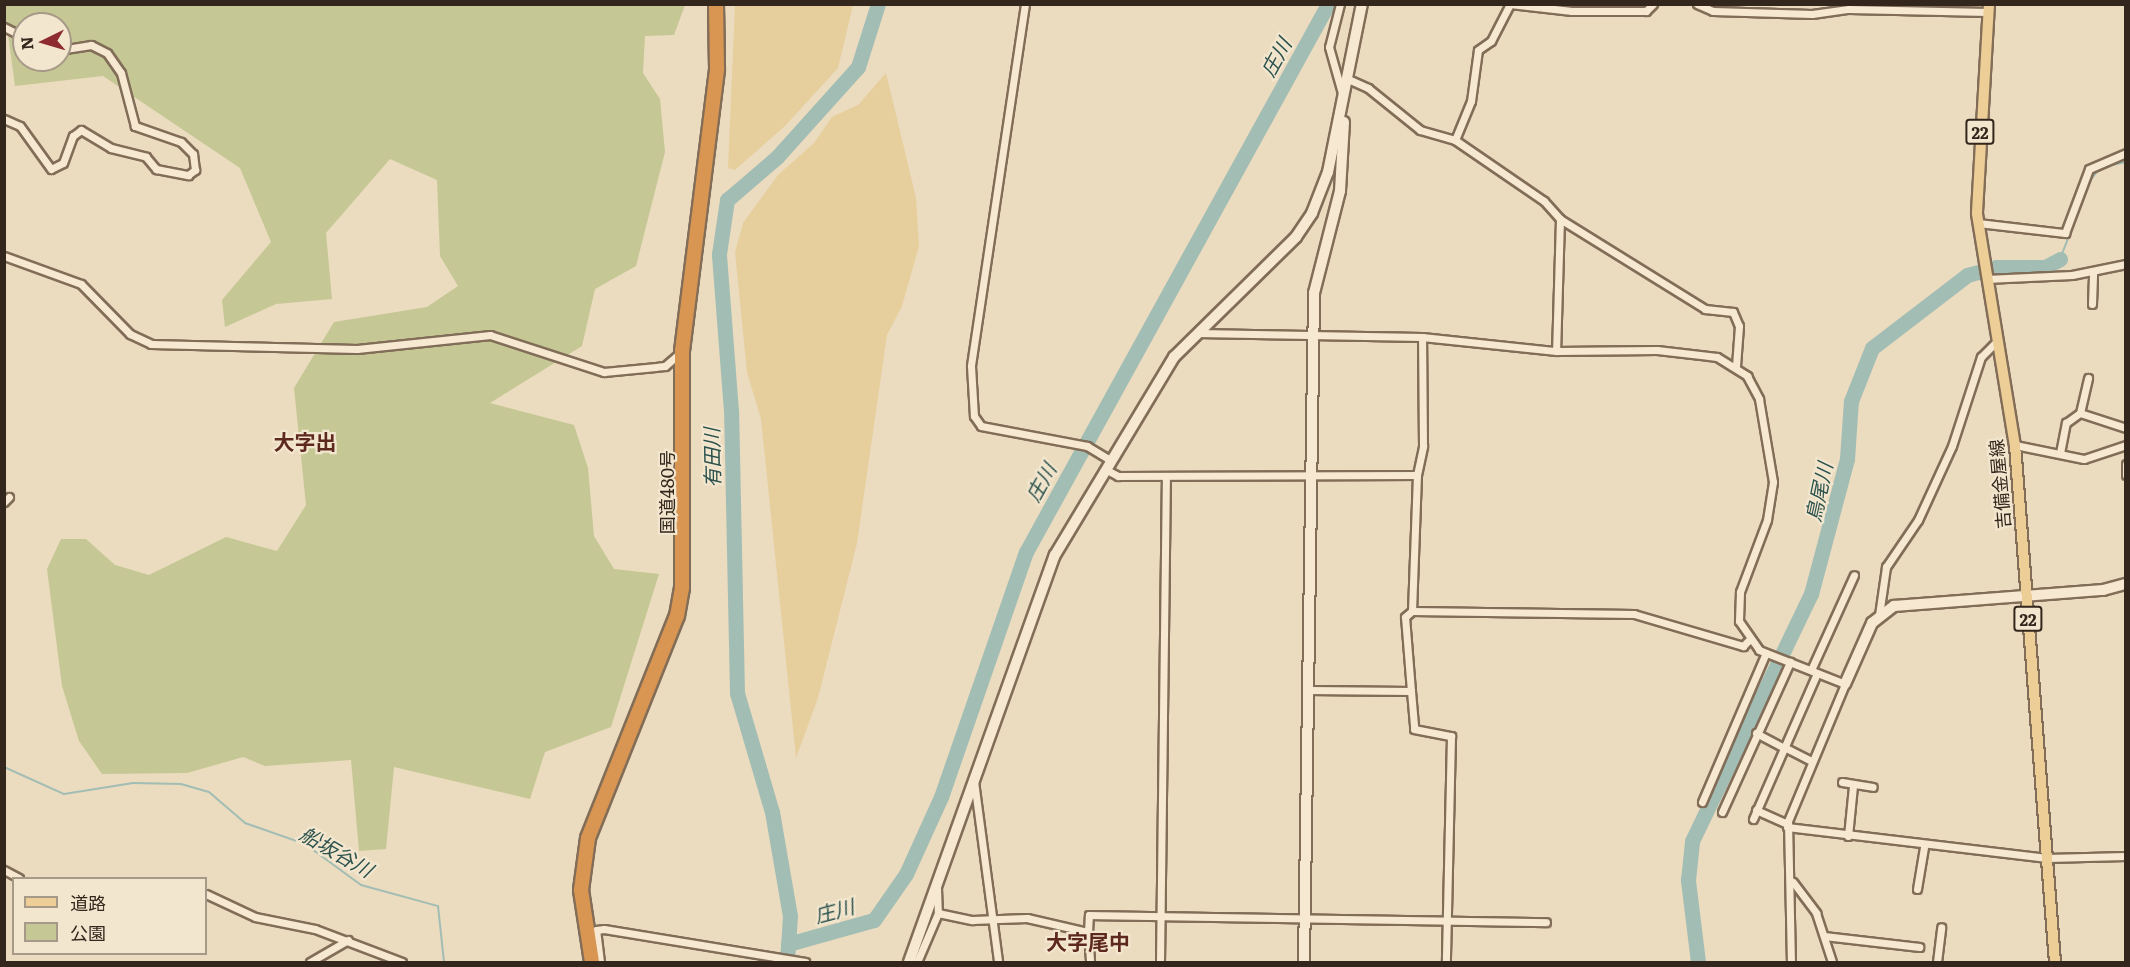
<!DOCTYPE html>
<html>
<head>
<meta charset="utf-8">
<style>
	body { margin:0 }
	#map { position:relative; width:2130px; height:967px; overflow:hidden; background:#ebdbbf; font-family:Literata,"Noto Sans JP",serif }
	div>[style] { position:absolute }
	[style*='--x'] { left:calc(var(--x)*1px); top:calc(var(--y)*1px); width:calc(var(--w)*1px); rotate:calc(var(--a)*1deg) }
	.green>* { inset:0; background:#c5c894 }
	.sand>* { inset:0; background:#e6cf9d }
	.stream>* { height:2px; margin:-1px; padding:0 1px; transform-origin:1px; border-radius:1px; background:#a2bdb4 }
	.river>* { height:15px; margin:-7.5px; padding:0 7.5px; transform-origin:7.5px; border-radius:7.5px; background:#a2bdb4 }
	.roads { filter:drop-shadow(2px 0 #826d58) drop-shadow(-2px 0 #826d58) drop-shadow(0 2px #826d58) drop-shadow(0 -2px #826d58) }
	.street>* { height:7px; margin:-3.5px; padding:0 3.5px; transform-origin:3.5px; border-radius:3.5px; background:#f7e9d1 }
	.secondary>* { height:10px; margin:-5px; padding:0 5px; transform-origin:5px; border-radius:5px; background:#f7e9d1 }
	.primary>* { height:10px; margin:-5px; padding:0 5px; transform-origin:5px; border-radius:5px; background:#edce97 }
	.highway>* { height:14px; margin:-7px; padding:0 7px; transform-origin:7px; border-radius:7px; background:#d89652 }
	span { translate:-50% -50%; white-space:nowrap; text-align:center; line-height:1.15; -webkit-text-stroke:4.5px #f3e6ce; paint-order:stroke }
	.shield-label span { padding:2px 4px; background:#f3e6ce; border:2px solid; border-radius:4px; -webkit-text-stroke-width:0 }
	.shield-label { font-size:16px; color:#33261c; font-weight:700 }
	.street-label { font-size:18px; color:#33261c }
	.water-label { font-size:20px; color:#2c524d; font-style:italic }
	.quarter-label { font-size:21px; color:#5d281e; font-weight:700 }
	.frame { position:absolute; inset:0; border:6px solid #33261c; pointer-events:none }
	.legend { position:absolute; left:12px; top:877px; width:195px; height:78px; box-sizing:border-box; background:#f3e6ce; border:2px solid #a69987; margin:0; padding:8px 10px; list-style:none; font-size:18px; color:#33261c }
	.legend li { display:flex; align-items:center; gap:12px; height:30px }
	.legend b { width:30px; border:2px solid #a69987 }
	.north { position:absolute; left:12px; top:12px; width:60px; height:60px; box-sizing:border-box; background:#f3e6ce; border:2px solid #a69987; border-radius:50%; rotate:265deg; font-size:16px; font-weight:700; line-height:24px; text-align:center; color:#33261c }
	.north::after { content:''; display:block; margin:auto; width:21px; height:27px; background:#8e2b31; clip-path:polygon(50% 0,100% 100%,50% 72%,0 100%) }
</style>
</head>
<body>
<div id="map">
	<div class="green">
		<div style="clip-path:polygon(evenodd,4px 5px,685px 5px,674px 35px,645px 36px,643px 73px,660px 99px,665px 152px,636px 266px,595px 289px,582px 346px,490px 403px,574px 425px,588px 468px,594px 536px,614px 569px,659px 574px,611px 727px,545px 752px,530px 799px,394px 767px,386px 849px,359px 851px,351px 760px,265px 766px,243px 757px,187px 773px,102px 774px,79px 741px,62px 686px,47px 569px,61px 539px,86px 539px,115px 565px,149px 575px,226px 537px,277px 551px,306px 505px,294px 388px,334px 322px,427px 307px,458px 286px,440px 256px,437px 180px,390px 159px,326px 233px,332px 299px,276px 304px,225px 327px,222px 300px,271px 242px,240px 168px,103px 76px,15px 86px,4px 5px,24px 24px,60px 24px,60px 60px,24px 60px,24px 24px)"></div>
	</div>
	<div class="sand">
		<div style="clip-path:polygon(735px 5px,853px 5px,838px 68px,785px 126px,735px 170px,728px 168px)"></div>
		<div style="clip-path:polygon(886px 73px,916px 198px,919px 246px,902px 306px,887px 335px,857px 543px,818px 698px,796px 758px,761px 419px,747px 372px,735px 252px,743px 223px,778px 175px,814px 143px,832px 117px,858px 105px)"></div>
	</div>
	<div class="stream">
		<div style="--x:2060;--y:259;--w:86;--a:-68.8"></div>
		<div style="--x:2091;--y:179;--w:16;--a:-50"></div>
		<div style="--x:2101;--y:167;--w:25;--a:-11"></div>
		<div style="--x:4;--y:767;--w:66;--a:24.2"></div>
		<div style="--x:64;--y:794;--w:70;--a:-9.1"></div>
		<div style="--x:133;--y:783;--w:48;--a:1.2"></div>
		<div style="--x:181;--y:784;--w:29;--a:16"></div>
		<div style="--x:209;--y:792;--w:48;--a:40.7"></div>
		<div style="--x:245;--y:823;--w:64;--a:19.3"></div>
		<div style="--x:305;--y:844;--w:69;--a:36.2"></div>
		<div style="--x:361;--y:885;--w:80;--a:15.3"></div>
		<div style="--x:438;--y:906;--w:56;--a:83.9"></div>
	</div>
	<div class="river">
		<div style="--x:788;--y:944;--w:89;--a:-15.6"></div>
		<div style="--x:874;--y:920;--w:56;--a:-55.2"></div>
		<div style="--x:906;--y:874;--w:85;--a:-65.6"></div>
		<div style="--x:941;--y:797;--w:259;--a:-70.9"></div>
		<div style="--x:1026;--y:552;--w:626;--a:-61.14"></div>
		<div style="--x:787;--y:962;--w:46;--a:-86.3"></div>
		<div style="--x:790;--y:916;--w:106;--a:-99.8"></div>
		<div style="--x:772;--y:812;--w:124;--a:-106.4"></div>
		<div style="--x:737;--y:693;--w:282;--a:-91.2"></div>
		<div style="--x:731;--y:411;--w:157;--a:-94.4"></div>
		<div style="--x:719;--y:254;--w:55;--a:-81.6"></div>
		<div style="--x:727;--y:200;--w:66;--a:-40.7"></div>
		<div style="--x:777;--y:157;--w:121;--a:-48"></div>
		<div style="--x:858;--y:67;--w:66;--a:-72.4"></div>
		<div style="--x:1698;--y:962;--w:83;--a:-97"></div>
		<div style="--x:1688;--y:880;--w:39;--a:-84"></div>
		<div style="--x:1692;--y:841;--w:274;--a:-64.3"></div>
		<div style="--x:1811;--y:594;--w:140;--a:-75.1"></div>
		<div style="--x:1847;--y:459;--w:58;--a:-86.1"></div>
		<div style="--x:1851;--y:401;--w:57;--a:-68.4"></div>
		<div style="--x:1872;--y:348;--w:120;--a:-37.5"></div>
		<div style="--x:1967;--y:275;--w:30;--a:-15"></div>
		<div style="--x:1996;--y:267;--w:49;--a:0"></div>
		<div style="--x:2045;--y:267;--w:17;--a:-28"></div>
	</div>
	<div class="roads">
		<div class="street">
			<div style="--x:1025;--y:4;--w:366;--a:98.5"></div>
			<div style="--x:971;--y:366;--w:50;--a:86.6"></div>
			<div style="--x:974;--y:416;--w:12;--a:55"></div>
			<div style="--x:981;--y:426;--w:108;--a:10.7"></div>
			<div style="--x:1087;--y:446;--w:27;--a:31"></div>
			<div style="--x:1340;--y:4;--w:44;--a:104.3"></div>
			<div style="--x:1329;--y:47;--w:48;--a:74.2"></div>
			<div style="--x:1510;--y:4;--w:62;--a:6.4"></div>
			<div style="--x:1572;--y:11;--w:74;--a:0"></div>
			<div style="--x:1646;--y:11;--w:10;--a:-45"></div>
			<div style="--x:1697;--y:4;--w:17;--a:24"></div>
			<div style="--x:1713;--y:11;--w:99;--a:1.7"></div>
			<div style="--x:1812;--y:14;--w:37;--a:-8"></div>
			<div style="--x:1849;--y:9;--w:139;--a:1.2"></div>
			<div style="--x:4;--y:27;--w:22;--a:27"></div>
			<div style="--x:1348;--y:79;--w:22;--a:24"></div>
			<div style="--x:1368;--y:88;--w:67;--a:38.9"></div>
			<div style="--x:1420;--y:130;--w:36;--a:16"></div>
			<div style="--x:1455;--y:140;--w:108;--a:34.4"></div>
			<div style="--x:1544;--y:201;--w:24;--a:48"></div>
			<div style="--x:1560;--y:219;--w:132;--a:91.7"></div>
			<div style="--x:4;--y:119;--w:17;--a:24"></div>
			<div style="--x:20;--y:126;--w:53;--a:54.2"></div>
			<div style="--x:51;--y:169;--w:13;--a:-27"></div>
			<div style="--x:63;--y:163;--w:29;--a:-70"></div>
			<div style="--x:73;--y:136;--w:10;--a:-37"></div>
			<div style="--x:81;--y:130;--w:35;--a:31"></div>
			<div style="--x:111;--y:148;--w:36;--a:14"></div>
			<div style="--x:146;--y:157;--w:16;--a:50"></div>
			<div style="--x:156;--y:169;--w:33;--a:11"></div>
			<div style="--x:188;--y:175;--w:9;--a:-36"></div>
			<div style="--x:195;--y:170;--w:16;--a:-97"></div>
			<div style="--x:193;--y:154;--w:17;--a:-135"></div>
			<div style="--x:181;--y:142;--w:49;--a:-160.8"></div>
			<div style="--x:135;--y:126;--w:55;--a:-104.8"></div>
			<div style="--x:121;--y:73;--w:24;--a:-125"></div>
			<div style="--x:107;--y:53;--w:18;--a:-153"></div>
			<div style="--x:91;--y:45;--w:31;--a:171"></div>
			<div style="--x:1455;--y:140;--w:42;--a:-67.7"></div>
			<div style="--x:1471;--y:101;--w:51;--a:-82.2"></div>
			<div style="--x:1478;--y:50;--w:16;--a:-35"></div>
			<div style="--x:1491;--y:41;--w:42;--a:-62.8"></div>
			<div style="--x:1560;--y:219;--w:171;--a:31.8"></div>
			<div style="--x:1705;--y:309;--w:28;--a:6"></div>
			<div style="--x:1733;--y:312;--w:15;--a:67"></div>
			<div style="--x:1739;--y:326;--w:40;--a:94.3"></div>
			<div style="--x:1978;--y:223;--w:88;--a:6.6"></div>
			<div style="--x:2065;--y:233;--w:68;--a:-69.4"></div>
			<div style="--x:2089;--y:169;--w:40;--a:-23.4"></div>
			<div style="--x:4;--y:256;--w:82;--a:20"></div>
			<div style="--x:81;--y:284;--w:70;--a:45.6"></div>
			<div style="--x:130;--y:334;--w:23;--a:25"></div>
			<div style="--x:151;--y:344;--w:206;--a:1.4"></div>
			<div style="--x:357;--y:349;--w:134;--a:-6"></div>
			<div style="--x:490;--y:335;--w:120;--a:18"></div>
			<div style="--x:604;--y:372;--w:61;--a:-5.6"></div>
			<div style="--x:665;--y:366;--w:20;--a:-41"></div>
			<div style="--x:1986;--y:279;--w:86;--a:-2.7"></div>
			<div style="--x:2072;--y:275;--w:55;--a:-11.5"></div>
			<div style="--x:2092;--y:304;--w:33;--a:-88"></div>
			<div style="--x:1197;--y:333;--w:225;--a:1"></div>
			<div style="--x:1422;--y:337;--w:135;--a:6"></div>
			<div style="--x:1556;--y:351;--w:101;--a:-0.6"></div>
			<div style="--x:1657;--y:350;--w:60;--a:6.7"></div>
			<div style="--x:1717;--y:357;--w:36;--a:32"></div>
			<div style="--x:1747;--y:376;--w:26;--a:62"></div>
			<div style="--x:1759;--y:399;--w:84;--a:80.4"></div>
			<div style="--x:1773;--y:482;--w:38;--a:99"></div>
			<div style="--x:1767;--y:520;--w:77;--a:110.6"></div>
			<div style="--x:1740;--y:592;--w:29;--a:92"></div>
			<div style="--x:1739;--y:621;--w:35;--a:55"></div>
			<div style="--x:1759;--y:650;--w:92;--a:21.6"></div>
			<div style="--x:1845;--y:684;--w:148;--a:112.6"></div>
			<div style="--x:1788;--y:821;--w:141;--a:88.8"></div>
			<div style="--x:2080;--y:413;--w:48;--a:18.1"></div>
			<div style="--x:2015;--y:445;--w:70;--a:11.5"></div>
			<div style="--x:2084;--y:459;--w:44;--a:-18.4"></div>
			<div style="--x:2060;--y:453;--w:31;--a:-79"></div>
			<div style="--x:2066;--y:423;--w:17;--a:-36"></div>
			<div style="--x:2080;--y:413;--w:36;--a:-77"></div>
			<div style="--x:2126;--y:464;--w:11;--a:90"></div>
			<div style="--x:1105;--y:469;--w:15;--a:28"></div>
			<div style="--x:1118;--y:476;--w:299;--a:-0.2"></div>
			<div style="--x:4;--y:502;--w:7;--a:-45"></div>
			<div style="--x:1412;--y:611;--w:136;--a:-87.9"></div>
			<div style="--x:1417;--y:475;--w:30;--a:-78"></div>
			<div style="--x:1423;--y:446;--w:109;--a:-90.5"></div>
			<div style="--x:1879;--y:615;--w:49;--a:-81.7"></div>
			<div style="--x:1886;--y:567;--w:57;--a:-55.8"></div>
			<div style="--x:1918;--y:520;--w:81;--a:-65.3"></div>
			<div style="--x:1952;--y:446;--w:94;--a:-72"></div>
			<div style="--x:1981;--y:357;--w:23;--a:-45"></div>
			<div style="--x:1811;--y:670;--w:104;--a:-65.6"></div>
			<div style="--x:1308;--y:690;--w:103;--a:0.6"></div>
			<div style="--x:1411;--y:691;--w:74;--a:-94.6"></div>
			<div style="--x:1405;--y:617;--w:9;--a:-41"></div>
			<div style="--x:1412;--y:611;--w:222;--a:0.8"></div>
			<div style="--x:1634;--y:614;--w:114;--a:16.4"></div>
			<div style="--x:1743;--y:646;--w:7;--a:-45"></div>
			<div style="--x:1411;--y:691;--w:38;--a:85"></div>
			<div style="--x:1414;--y:729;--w:38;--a:11"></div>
			<div style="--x:1451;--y:736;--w:226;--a:91.3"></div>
			<div style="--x:1756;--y:733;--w:32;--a:28"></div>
			<div style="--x:1784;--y:747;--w:31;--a:27"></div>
			<div style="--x:974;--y:781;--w:183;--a:82.4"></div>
			<div style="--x:1842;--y:782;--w:31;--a:9"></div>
			<div style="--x:1702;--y:802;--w:162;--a:-66.8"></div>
			<div style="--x:1756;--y:810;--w:35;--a:24"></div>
			<div style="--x:1722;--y:812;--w:165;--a:-65.6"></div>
			<div style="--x:1753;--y:819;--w:159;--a:-66.3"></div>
			<div style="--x:1787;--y:827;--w:262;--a:6.8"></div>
			<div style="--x:2047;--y:858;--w:79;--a:-1.5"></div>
			<div style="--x:1848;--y:836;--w:50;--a:-84.3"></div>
			<div style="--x:4;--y:870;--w:17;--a:28"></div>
			<div style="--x:1793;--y:882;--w:39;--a:53"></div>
			<div style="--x:1816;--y:913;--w:52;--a:71.9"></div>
			<div style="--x:937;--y:888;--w:25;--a:88"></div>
			<div style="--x:938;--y:913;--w:35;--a:12"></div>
			<div style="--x:972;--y:920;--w:55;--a:-2.1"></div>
			<div style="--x:1027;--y:918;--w:63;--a:12.9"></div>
			<div style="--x:1088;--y:932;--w:30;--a:86"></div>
			<div style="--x:1917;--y:889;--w:43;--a:-80.5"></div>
			<div style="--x:206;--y:894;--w:54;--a:25.1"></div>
			<div style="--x:255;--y:917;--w:61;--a:11.3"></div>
			<div style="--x:315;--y:929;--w:93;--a:20.8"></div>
			<div style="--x:1088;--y:932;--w:17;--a:-87"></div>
			<div style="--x:1089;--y:915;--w:457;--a:0.9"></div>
			<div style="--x:1824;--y:936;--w:96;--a:6.6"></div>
			<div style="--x:310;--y:962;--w:44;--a:-30.1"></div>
			<div style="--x:600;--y:962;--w:32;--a:-97"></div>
			<div style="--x:596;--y:930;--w:8;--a:-7"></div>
			<div style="--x:604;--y:929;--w:204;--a:9.3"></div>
			<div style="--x:917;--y:962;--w:53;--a:-66.8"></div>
			<div style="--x:1160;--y:962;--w:486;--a:-89.3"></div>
			<div style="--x:1937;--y:962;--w:35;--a:-83"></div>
		</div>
		<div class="secondary">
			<div style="--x:1845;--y:684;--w:67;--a:-66.1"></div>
			<div style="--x:1872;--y:623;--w:28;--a:-38"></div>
			<div style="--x:1894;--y:606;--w:210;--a:-4.4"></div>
			<div style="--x:2103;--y:590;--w:24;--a:-15"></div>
			<div style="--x:909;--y:962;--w:432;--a:-70.3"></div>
			<div style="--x:1055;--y:555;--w:231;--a:-59"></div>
			<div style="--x:1174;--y:357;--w:171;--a:-44.5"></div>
			<div style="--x:1296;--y:237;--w:29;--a:-56"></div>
			<div style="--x:1312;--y:213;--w:44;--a:-68.7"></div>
			<div style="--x:1328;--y:172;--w:171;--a:-78.6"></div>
			<div style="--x:1304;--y:962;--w:669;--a:-89.14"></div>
			<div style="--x:1314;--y:293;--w:105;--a:-75.7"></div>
			<div style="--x:1340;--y:191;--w:69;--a:-86.7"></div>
		</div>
		<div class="primary">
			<div style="--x:1989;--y:4;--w:210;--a:93.3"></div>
			<div style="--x:1977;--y:214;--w:234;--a:80.7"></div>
			<div style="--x:2015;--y:445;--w:519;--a:85.58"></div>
		</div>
		<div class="highway">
			<div style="--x:592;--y:962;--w:73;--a:-98.7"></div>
			<div style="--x:581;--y:890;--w:52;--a:-82.3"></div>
			<div style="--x:588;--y:838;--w:239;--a:-68.2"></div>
			<div style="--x:677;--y:616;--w:28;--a:-80"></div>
			<div style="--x:682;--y:588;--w:237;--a:-90"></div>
			<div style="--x:682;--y:351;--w:285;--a:-82.9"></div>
			<div style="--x:717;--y:68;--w:64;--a:-90.9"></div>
		</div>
	</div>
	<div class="shield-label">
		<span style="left:1980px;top:132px">22</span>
		<span style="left:2028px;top:619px">22</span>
	</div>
	<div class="street-label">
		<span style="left:2000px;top:484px;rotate:-95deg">吉備金屋線</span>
		<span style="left:667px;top:492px;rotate:-90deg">国道480号</span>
	</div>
	<div class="water-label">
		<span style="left:1275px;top:57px;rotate:-61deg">庄川</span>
		<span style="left:711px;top:458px;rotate:-91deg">有田川</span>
		<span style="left:1040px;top:482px;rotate:-61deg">庄川</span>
		<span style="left:1818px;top:492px;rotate:-78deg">鳥尾川</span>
		<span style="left:337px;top:851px;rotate:30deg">船坂谷川</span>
		<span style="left:834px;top:910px;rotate:-15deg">庄川</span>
	</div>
	<div class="quarter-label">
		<span style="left:305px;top:441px">大字出</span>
		<span style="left:1088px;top:941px">大字尾中</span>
	</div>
	<div class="frame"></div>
	<ul class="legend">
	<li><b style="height:8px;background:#edce97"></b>道路</li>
	<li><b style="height:16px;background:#c5c894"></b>公園</li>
	</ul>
	<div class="north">N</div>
</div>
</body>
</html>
